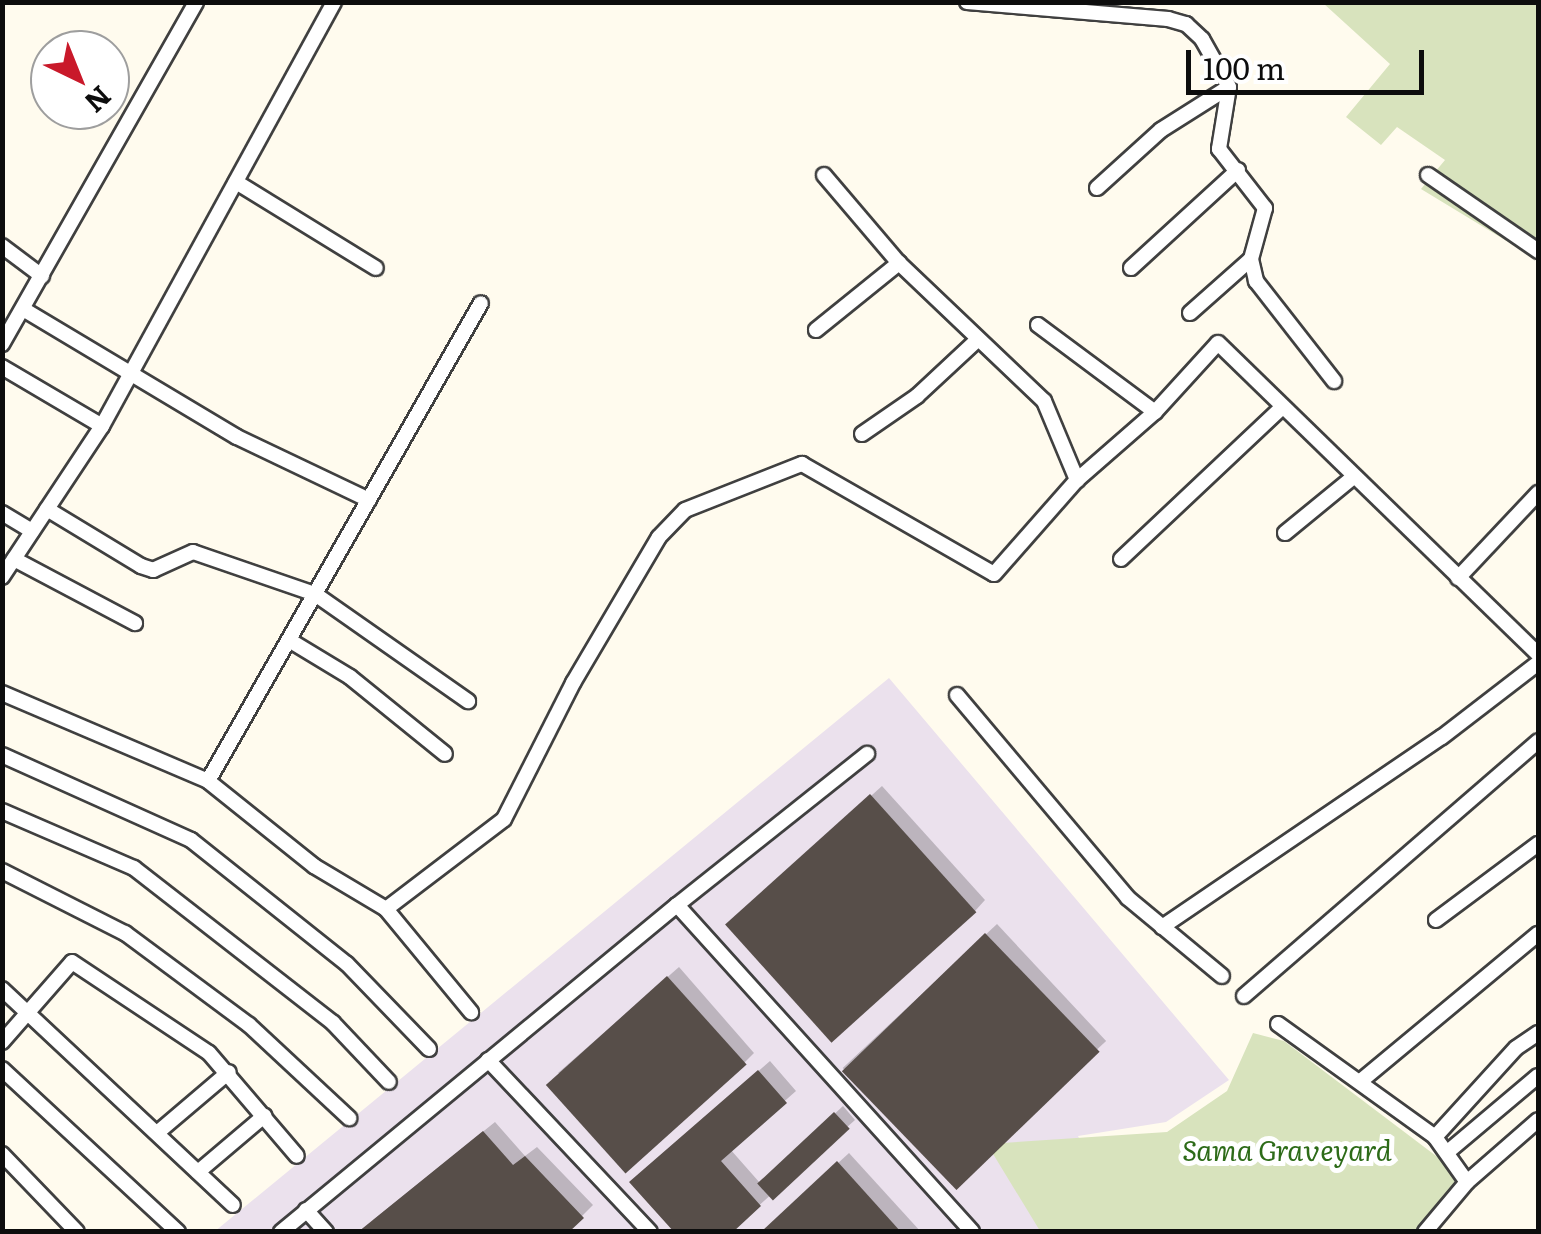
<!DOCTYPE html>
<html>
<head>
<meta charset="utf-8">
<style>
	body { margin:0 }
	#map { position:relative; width:1541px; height:1234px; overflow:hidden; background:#fffbee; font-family:Literata,serif }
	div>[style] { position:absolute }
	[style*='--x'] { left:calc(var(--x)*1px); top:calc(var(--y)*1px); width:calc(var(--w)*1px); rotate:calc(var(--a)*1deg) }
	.industrial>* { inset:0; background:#ebe1ed }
	.cemetery>* { inset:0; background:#d8e3bd }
	.shadow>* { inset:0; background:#0003; transform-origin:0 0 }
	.building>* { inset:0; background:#574e49; transform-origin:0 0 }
	.roads { filter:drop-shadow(2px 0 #404040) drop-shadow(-2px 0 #404040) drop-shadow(0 2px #404040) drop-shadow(0 -2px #404040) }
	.minor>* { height:14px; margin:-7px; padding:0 7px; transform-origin:7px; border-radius:7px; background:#fff }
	span { translate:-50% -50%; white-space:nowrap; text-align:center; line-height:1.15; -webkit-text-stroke:10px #fff; paint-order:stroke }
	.park-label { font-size:28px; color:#2d6b18; font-style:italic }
	.frame { position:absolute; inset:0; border:5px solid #0d0d0d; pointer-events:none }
	.north { position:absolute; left:30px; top:30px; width:100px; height:100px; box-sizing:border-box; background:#fff; border:2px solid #9e9e9e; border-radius:50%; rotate:137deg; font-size:28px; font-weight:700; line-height:40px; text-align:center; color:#0d0d0d }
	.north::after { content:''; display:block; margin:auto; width:35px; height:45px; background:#c9192a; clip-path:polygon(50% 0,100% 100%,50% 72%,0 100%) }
	.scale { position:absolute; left:1186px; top:50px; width:238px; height:45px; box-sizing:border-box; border:5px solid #0d0d0d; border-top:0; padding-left:12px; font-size:30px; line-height:35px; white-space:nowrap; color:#0d0d0d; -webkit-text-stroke:8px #fff; paint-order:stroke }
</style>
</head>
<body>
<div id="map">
	<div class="industrial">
		<div style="clip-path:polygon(889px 678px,1229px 1080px,1166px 1122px,1078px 1136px,1124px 1231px,214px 1232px)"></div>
	</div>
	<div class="cemetery">
		<div style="clip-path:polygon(1323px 3px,1538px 3px,1538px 260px,1421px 189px,1445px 160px,1397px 127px,1381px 145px,1346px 117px,1390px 64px)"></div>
		<div style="clip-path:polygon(1253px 1033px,1284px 1041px,1456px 1171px,1453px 1193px,1418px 1231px,1040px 1231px,987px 1144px,1167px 1132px,1227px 1091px)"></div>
	</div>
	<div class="shadow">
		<div style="clip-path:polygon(882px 786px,985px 900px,975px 911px,739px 915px)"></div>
		<div style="left:997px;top:924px;width:160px;height:211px;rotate:47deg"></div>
		<div style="clip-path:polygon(679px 967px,754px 1053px,744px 1063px,558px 1073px)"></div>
		<div style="clip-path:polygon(770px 1061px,796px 1091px,730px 1149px,760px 1183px,843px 1106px,855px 1120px,729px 1232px,642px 1172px)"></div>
		<div style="clip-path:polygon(495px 1122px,525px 1156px,537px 1147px,593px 1205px,566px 1232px,373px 1220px)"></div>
		<div style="clip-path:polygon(849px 1153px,921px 1232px,763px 1232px)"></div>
	</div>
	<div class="building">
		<div style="left:870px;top:794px;width:159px;height:195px;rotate:48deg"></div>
		<div style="left:985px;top:933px;width:165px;height:199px;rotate:46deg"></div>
		<div style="left:667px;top:976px;width:119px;height:163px;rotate:48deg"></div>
		<div style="clip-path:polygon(758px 1070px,787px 1103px,721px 1161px,761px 1206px,733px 1232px,674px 1232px,629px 1182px)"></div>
		<div style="left:834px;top:1112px;width:23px;height:105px;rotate:47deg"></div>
		<div style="clip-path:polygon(483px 1131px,513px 1165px,525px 1156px,584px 1218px,569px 1232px,358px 1232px)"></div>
		<div style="clip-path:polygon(837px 1161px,901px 1232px,761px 1232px)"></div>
	</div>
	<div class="roads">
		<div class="minor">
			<div style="--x:967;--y:2;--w:202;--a:4.8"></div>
			<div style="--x:1168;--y:19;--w:19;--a:16"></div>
			<div style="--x:1186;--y:24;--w:22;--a:43"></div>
			<div style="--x:1202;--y:39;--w:55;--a:60.6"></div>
			<div style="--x:1229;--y:87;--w:63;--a:99.2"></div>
			<div style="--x:1219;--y:149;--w:75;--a:52.1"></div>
			<div style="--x:1265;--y:208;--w:53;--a:105.4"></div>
			<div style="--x:1251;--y:259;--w:23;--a:77"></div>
			<div style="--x:1256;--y:281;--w:127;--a:52"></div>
			<div style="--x:824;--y:175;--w:116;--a:49.6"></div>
			<div style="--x:899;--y:263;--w:200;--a:43.6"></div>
			<div style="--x:1044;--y:401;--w:86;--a:67.3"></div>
			<div style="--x:1428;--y:175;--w:134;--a:34.6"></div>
			<div style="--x:236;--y:182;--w:164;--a:31.6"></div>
			<div style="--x:1097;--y:188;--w:86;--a:-42.2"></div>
			<div style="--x:1161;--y:130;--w:80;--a:-32.3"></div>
			<div style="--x:2;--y:246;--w:50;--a:36.9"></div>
			<div style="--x:1131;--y:268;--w:145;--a:-42.5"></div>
			<div style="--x:23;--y:309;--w:249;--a:30.9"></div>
			<div style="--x:237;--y:437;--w:146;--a:25.5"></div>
			<div style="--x:1190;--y:313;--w:81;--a:-41.5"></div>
			<div style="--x:1038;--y:325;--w:146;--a:36.6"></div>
			<div style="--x:816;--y:330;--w:107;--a:-38.9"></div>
			<div style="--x:2;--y:344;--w:393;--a:-60.4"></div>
			<div style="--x:2;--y:367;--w:116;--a:30.5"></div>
			<div style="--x:862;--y:434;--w:67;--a:-34.6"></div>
			<div style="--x:917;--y:396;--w:81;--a:-43"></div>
			<div style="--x:47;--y:509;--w:110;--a:31.2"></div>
			<div style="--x:141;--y:566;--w:13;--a:18"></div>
			<div style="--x:153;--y:570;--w:44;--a:-24.2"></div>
			<div style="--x:193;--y:552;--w:129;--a:19"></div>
			<div style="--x:315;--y:594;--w:187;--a:35"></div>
			<div style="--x:2;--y:513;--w:35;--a:31"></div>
			<div style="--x:1285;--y:533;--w:85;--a:-39.3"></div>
			<div style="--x:14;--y:559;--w:137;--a:27.9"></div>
			<div style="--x:1121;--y:559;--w:219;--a:-43.3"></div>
			<div style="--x:2;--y:577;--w:181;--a:-56.5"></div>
			<div style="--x:102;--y:426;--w:483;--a:-61.3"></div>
			<div style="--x:1458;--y:578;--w:117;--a:-46.7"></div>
			<div style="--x:289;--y:640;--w:71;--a:31.2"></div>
			<div style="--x:350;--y:677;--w:122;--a:39"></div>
			<div style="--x:2;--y:693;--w:224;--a:23.1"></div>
			<div style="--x:208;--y:781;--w:136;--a:38.7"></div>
			<div style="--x:314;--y:866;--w:84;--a:30.8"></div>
			<div style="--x:386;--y:909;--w:134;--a:50.5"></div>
			<div style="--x:957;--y:695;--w:265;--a:49.9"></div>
			<div style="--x:1128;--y:898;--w:122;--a:39.7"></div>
			<div style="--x:2;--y:755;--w:207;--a:24.2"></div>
			<div style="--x:191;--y:840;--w:199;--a:38.5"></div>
			<div style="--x:347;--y:964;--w:118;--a:46"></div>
			<div style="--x:208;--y:781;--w:550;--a:-60.27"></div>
			<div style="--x:2;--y:811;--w:144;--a:23.4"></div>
			<div style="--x:134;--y:868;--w:252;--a:37.9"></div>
			<div style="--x:333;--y:1023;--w:81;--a:46.5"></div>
			<div style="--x:2;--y:871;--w:138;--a:26.8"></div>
			<div style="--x:125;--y:933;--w:154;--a:36.6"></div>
			<div style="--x:249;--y:1025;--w:137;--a:42.9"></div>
			<div style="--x:677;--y:905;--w:243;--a:-38.5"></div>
			<div style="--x:386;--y:909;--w:148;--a:-37.3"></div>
			<div style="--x:504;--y:819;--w:153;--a:-63.1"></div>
			<div style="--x:573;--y:683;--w:169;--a:-59.5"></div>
			<div style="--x:659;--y:537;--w:37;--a:-46"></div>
			<div style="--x:685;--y:510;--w:126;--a:-21.5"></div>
			<div style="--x:802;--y:464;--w:221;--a:29.8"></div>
			<div style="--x:994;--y:574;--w:125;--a:-48.6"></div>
			<div style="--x:1077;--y:480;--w:103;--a:-41.1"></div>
			<div style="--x:1155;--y:412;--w:93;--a:-47.6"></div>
			<div style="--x:1218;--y:343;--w:446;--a:44.2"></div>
			<div style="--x:1436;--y:920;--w:127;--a:-36.7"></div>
			<div style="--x:1162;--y:927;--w:338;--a:-34.2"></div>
			<div style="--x:1442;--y:737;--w:121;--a:-37.6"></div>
			<div style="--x:2;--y:989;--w:316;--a:43.1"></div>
			<div style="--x:1244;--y:996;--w:389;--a:-40.9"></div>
			<div style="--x:1278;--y:1024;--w:193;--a:35.7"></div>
			<div style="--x:1435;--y:1137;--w:55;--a:54.6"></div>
			<div style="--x:2;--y:1042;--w:106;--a:-48.8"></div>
			<div style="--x:72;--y:962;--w:164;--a:33.6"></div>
			<div style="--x:209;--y:1053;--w:135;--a:49.5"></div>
			<div style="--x:488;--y:1060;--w:236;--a:46.7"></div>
			<div style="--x:2;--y:1069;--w:240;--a:42.8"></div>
			<div style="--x:1362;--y:1080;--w:229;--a:-39.7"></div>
			<div style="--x:157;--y:1133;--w:94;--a:-40.3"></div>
			<div style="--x:1435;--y:1137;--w:120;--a:-47.7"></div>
			<div style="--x:1516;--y:1048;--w:27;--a:-34"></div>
			<div style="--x:1450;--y:1150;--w:115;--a:-40.1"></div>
			<div style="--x:2;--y:1154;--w:108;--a:46.1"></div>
			<div style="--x:198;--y:1172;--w:87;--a:-40.3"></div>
			<div style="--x:306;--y:1210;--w:30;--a:48"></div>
			<div style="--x:281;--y:1232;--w:514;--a:-39.55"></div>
			<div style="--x:677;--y:905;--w:440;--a:47.9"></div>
			<div style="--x:1425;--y:1232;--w:65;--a:-50"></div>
			<div style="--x:1467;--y:1182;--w:94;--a:-41.1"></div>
		</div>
	</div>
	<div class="park-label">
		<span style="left:1287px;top:1149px">Sama Graveyard</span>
	</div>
	<div class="frame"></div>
	<div class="north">N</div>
	<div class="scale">100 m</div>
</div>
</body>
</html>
